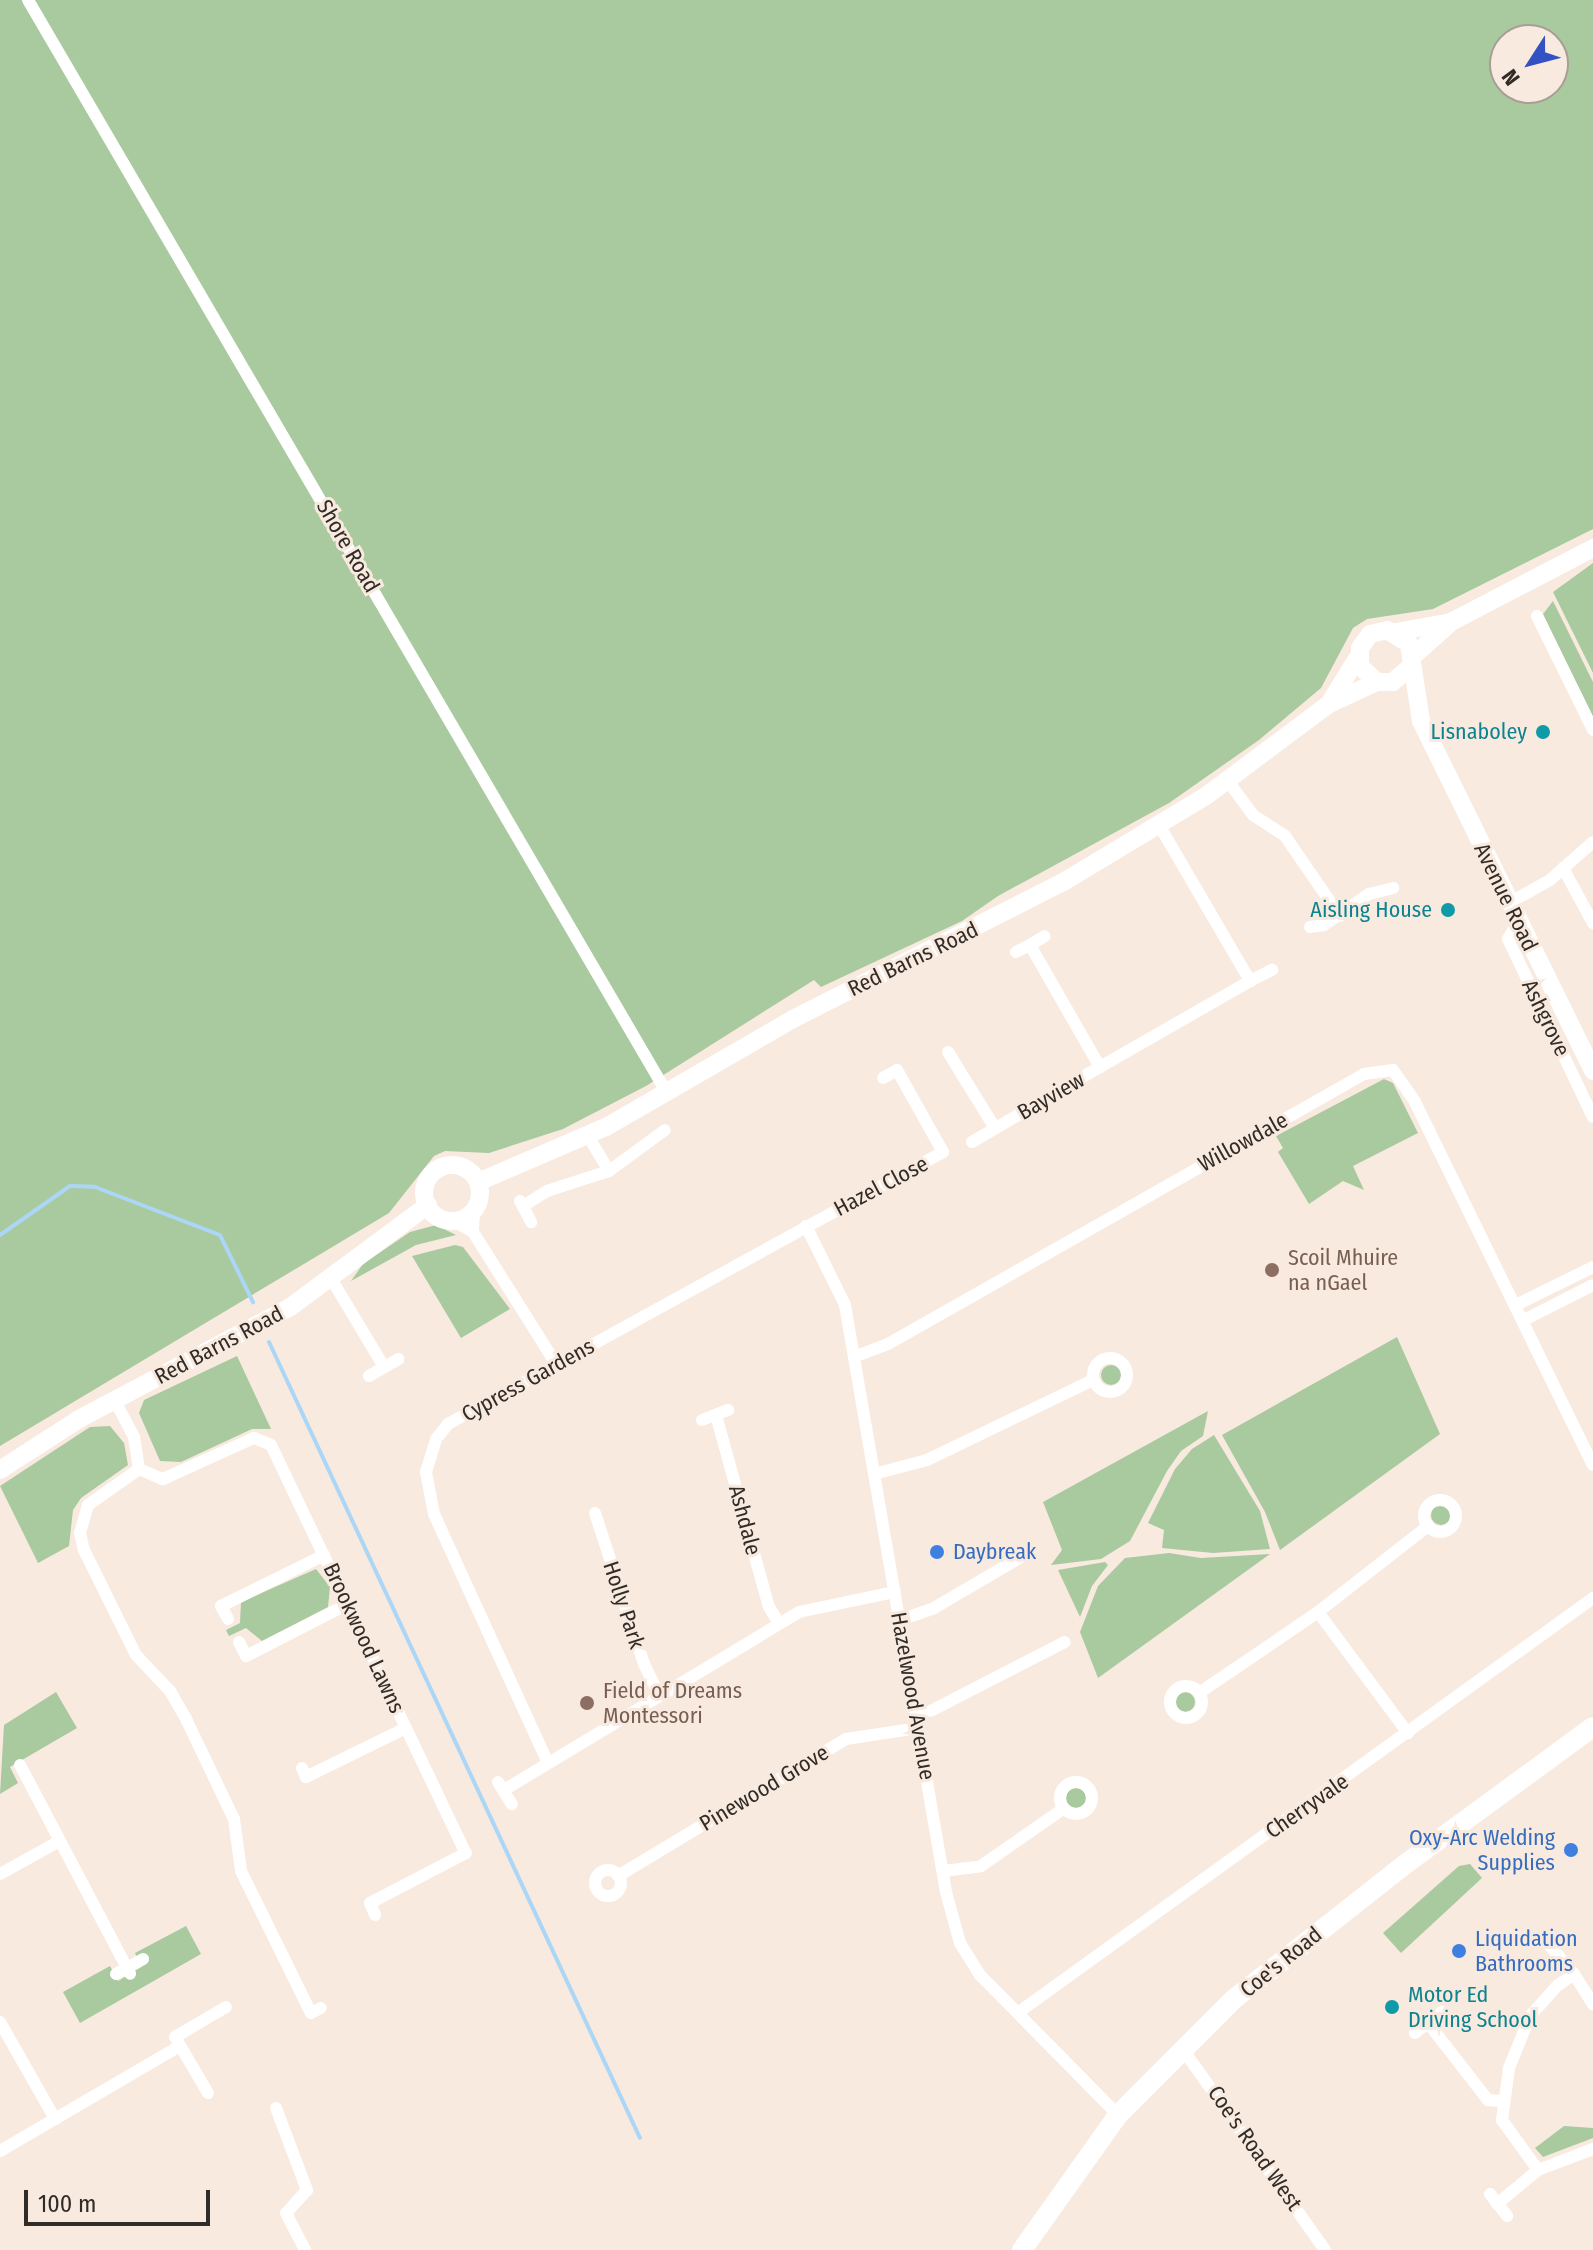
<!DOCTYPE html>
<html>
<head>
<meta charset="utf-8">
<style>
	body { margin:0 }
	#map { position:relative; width:1593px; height:2250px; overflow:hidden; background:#f8eadf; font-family:"Fira Sans Condensed",sans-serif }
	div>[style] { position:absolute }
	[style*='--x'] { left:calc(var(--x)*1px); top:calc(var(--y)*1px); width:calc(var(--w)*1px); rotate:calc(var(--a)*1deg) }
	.green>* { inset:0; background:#a9c99f }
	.round { border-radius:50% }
	.stream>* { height:4px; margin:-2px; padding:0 2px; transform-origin:2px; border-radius:2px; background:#acd6f6 }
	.street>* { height:12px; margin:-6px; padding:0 6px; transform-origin:6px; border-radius:6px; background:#fff }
	.street>.ring { margin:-6px; padding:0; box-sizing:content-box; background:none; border:12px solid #fff; border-radius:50% }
	.secondary>* { height:18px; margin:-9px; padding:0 9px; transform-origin:9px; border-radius:9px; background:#fff }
	.secondary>.ring { margin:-9px; padding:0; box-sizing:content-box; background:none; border:18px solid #fff; border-radius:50% }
	.primary>* { height:20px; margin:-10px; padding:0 10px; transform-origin:10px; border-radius:10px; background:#fff }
	.dots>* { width:22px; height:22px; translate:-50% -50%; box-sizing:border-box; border:4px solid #f8eadf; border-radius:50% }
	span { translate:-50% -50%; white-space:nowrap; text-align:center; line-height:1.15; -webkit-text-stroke:6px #f8eadf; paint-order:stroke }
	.street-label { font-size:22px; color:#322c28 }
	.culture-label { font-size:22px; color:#0d838f }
	.right { translate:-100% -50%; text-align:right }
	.left { translate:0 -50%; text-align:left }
	.education-label { font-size:22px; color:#785e54 }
	.shop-label { font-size:22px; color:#366cbe }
	.north { position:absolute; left:1489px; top:24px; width:80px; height:80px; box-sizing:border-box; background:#f8eadf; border:2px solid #a99e96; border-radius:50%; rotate:234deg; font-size:22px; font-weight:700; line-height:32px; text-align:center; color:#322c28 }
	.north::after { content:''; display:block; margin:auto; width:28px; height:36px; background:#3351c2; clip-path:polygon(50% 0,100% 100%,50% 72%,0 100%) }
	.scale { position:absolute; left:24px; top:2190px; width:186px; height:36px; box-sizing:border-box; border:4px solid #322c28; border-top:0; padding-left:10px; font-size:24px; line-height:28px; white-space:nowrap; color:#322c28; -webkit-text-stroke:6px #f8eadf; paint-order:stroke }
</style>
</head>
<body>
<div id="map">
	<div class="green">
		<div style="clip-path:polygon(evenodd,0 0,1593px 0,1593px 529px,1433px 609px,1367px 619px,1353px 628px,1321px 688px,1259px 740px,1169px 803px,998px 896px,962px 921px,821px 987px,814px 980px,646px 1086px,563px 1129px,489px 1153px,445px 1151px,434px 1156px,389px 1213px,0 1446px,0 0,1505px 40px,1553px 40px,1553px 88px,1505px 88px,1505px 40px)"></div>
		<div style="clip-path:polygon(1593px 563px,1593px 673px,1553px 592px)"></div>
		<div style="clip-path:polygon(1553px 601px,1593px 682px,1593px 718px,1543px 614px)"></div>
		<div style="clip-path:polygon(1384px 1079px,1393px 1083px,1418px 1133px,1353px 1166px,1364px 1190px,1343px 1181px,1309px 1204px,1278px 1152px,1283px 1148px,1276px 1136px)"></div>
		<div style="clip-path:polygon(436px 1225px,456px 1235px,416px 1245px,351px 1281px,363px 1264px,410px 1232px)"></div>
		<div style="clip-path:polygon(455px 1245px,463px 1247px,510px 1309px,461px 1338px,412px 1256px)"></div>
		<div style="clip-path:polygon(1397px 1337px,1440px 1434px,1280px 1550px,1265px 1512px,1222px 1435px)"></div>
		<div style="clip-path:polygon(237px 1356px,271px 1429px,252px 1429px,181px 1462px,160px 1461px,139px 1413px,144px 1400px)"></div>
		<div class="round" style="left:1101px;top:1365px;width:20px;height:20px"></div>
		<div style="clip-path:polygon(1208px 1411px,1203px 1436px,1181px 1451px,1167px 1471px,1130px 1541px,1101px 1559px,1051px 1565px,1062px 1550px,1043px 1502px)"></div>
		<div style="clip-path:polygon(110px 1426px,124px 1443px,128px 1465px,81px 1498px,73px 1510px,69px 1546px,38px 1563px,0 1486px,90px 1427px)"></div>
		<div style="clip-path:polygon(1214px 1435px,1260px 1511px,1270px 1549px,1213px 1553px,1162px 1548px,1164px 1530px,1148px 1523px,1175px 1469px,1192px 1449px)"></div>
		<div class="round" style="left:1431px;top:1505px;width:20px;height:20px"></div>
		<div style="clip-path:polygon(1169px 1553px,1201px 1558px,1270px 1554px,1098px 1678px,1080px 1632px,1098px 1586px,1125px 1558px)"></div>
		<div style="clip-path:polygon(1105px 1562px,1108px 1565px,1092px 1586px,1080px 1617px,1058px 1570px)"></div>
		<div style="clip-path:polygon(316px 1569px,330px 1587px,328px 1607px,262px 1641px,246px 1628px,229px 1636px,226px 1630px,240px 1623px,241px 1602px)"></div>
		<div class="round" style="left:1175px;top:1692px;width:20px;height:20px"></div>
		<div style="clip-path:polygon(56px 1692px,77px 1728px,10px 1767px,18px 1783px,0 1794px,4px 1725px)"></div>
		<div class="round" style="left:1066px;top:1788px;width:20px;height:20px"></div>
		<div style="clip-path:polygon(1470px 1864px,1482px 1878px,1401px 1953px,1383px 1933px,1459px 1866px)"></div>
		<div style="clip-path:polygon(186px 1926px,201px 1954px,80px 2023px,63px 1992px,110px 1966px,118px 1981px,141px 1967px,135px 1953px)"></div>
		<div style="clip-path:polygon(1564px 2126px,1593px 2128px,1593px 2138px,1543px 2157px,1535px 2148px)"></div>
	</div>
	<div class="stream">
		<div style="--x:0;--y:1235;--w:85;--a:-35"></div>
		<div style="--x:70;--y:1186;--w:25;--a:2"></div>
		<div style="--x:95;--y:1187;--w:134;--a:21"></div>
		<div style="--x:220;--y:1235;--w:75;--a:63.8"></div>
		<div style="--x:269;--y:1342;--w:878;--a:65.01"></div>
	</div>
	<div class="street">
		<div style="--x:28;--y:0;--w:1266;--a:59.69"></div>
		<div style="--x:1537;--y:616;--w:127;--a:63.8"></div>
		<div style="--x:1228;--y:781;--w:42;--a:53.7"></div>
		<div style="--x:1253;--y:815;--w:38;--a:33"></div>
		<div style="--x:1285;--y:836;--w:97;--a:55.5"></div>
		<div style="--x:1159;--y:825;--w:181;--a:59.7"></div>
		<div style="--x:1250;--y:981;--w:25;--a:-27"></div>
		<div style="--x:1563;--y:868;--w:63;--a:61.4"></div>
		<div style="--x:1509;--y:903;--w:47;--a:-29.3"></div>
		<div style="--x:1550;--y:880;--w:57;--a:-41.5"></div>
		<div style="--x:1518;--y:922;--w:20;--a:120"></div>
		<div style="--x:1508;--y:939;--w:197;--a:64.5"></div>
		<div style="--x:1310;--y:927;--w:14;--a:-8"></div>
		<div style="--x:1324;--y:925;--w:55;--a:-34.6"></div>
		<div style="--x:1369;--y:894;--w:25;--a:-14"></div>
		<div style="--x:1030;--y:945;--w:17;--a:-31"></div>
		<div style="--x:1016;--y:952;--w:16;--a:-27"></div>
		<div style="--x:1030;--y:945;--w:141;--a:60.2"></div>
		<div style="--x:1100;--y:1067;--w:173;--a:-29.8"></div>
		<div style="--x:948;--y:1052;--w:89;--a:58.3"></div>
		<div style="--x:588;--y:1136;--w:41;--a:59"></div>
		<div style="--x:972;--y:1142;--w:148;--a:-30.4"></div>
		<div style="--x:520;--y:1201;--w:24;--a:62"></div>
		<div style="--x:523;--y:1206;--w:28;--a:-32"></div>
		<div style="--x:547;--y:1191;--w:65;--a:-17.9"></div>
		<div style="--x:609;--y:1171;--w:69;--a:-36.2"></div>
		<div style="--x:453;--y:1220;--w:23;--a:31"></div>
		<div style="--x:473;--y:1232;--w:156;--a:57.8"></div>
		<div style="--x:806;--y:1226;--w:88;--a:63.7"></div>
		<div style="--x:845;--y:1305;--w:596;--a:80.24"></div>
		<div style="--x:946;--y:1892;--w:53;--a:74.6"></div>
		<div style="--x:960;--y:1943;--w:38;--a:58"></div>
		<div style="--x:980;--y:1975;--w:197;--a:45.4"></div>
		<div style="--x:473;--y:1232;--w:23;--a:-88"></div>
		<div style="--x:332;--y:1280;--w:101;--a:59.1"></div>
		<div style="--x:1516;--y:1305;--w:86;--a:-26.3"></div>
		<div style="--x:1524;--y:1320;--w:77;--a:-26.9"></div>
		<div style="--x:854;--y:1357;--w:36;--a:-21"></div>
		<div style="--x:888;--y:1344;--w:547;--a:-29.56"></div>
		<div style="--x:1364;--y:1074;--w:29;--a:-8"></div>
		<div style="--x:1393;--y:1070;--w:39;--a:55"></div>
		<div style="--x:1415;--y:1102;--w:404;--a:63.9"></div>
		<div class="ring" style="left:1093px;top:1358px;width:22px;height:22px"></div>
		<div style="--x:369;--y:1376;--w:34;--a:-30"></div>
		<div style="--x:114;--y:1399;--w:43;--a:62.2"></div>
		<div style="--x:134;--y:1437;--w:32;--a:81"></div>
		<div style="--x:139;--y:1469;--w:62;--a:144.8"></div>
		<div style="--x:88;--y:1505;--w:29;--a:106"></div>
		<div style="--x:80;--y:1533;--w:17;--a:77"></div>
		<div style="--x:84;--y:1550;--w:117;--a:63.7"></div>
		<div style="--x:136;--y:1655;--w:50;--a:46.6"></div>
		<div style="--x:170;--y:1691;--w:34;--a:60"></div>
		<div style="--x:187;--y:1721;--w:109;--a:64.4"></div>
		<div style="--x:234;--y:1819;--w:52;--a:82.3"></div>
		<div style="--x:241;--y:1871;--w:158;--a:63.8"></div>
		<div style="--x:311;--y:2013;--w:11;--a:-27"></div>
		<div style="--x:716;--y:1415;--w:199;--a:74.6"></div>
		<div style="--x:769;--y:1607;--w:19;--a:58"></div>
		<div style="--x:702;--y:1420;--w:28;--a:-21"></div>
		<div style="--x:139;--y:1469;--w:26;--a:23"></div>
		<div style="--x:163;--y:1479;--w:100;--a:-24.3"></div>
		<div style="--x:254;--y:1438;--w:18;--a:22"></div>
		<div style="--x:271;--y:1445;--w:452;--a:64.5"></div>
		<div style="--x:466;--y:1853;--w:108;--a:152.5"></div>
		<div style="--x:370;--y:1903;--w:13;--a:67"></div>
		<div style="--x:874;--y:1474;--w:55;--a:-14.8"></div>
		<div style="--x:927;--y:1460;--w:184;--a:-25.7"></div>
		<div class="ring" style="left:1424px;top:1500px;width:20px;height:20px"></div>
		<div style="--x:595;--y:1513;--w:159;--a:72"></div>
		<div style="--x:644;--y:1664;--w:34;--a:64"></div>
		<div style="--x:1318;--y:1612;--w:140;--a:-38"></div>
		<div style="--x:228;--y:1619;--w:15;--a:-118"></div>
		<div style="--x:221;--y:1606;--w:115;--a:-26.3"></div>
		<div style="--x:900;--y:1620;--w:36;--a:-19"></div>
		<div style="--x:934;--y:1608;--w:101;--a:-30.4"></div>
		<div style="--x:239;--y:1642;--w:16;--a:63"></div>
		<div style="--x:246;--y:1656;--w:114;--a:-27"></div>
		<div class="ring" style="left:1170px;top:1686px;width:20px;height:20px"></div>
		<div style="--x:1199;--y:1693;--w:144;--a:-34.2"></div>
		<div style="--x:1318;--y:1612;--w:151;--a:53.4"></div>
		<div style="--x:917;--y:1718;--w:166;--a:-27.2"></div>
		<div style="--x:548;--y:1763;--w:274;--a:-114.6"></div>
		<div style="--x:434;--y:1514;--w:43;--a:-100.8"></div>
		<div style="--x:426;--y:1472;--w:34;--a:-73"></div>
		<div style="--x:436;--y:1439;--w:19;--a:-51"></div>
		<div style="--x:448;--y:1424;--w:565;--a:-28.79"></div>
		<div style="--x:943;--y:1152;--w:94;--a:-119.3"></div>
		<div style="--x:897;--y:1070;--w:16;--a:150"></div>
		<div style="--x:20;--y:1765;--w:236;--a:62.2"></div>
		<div style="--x:302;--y:1768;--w:10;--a:66"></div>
		<div style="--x:306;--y:1777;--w:111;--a:-26.1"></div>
		<div class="ring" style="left:1060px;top:1782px;width:20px;height:20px"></div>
		<div style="--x:498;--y:1782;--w:26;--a:58"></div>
		<div style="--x:504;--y:1790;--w:345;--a:-31.1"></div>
		<div style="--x:799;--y:1612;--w:98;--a:-11.8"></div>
		<div class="ring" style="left:595px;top:1870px;width:14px;height:14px"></div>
		<div style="--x:943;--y:1871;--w:38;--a:-7"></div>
		<div style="--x:981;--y:1866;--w:100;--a:-34.8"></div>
		<div style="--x:0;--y:1874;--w:66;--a:-28.9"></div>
		<div style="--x:618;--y:1876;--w:266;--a:-31"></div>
		<div style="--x:846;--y:1739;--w:74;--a:-8.6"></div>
		<div style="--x:1546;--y:1941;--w:43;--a:49.7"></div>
		<div style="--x:116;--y:1974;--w:31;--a:-29"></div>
		<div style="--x:1019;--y:2012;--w:708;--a:-35.8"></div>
		<div style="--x:0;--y:2022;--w:112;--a:60.4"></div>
		<div style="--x:1428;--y:2023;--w:98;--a:52.1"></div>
		<div style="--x:1488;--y:2100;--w:13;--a:4"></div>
		<div style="--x:1415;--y:2033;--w:34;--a:-38"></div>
		<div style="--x:1182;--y:2048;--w:247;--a:54.7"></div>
		<div style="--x:208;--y:2093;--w:65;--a:-120.5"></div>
		<div style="--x:175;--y:2037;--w:59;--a:-30.5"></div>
		<div style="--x:276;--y:2108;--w:88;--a:69.3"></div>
		<div style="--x:307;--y:2190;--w:31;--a:132"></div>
		<div style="--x:286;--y:2213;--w:42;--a:62.8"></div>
		<div style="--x:0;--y:2151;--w:208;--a:-30.3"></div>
		<div style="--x:1538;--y:2170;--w:62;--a:-125.8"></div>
		<div style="--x:1502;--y:2120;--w:52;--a:-82.3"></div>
		<div style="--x:1509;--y:2068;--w:56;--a:-68"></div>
		<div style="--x:1530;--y:2016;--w:40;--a:-48"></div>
		<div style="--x:1557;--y:1986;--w:21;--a:-35"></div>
		<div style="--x:1574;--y:1974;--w:36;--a:58"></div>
		<div style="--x:1490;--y:2194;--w:28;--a:52"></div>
		<div style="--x:1497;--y:2204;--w:53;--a:-39.7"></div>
		<div style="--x:1538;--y:2170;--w:59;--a:-20.9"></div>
	</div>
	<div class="secondary">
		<div style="--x:1396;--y:632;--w:56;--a:-10.3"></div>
		<div style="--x:1451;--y:622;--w:160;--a:-27.5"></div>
		<div style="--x:1412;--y:657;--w:50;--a:-41.7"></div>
		<div style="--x:1410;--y:667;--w:23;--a:139"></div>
		<div style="--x:1393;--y:682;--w:16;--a:180"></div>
		<div style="--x:1377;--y:682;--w:23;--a:-137"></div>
		<div style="--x:1360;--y:666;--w:18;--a:-90"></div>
		<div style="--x:1360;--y:648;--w:17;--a:-54"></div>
		<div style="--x:1370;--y:634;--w:17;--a:-13"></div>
		<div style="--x:1387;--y:630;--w:26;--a:32"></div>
		<div style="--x:1409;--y:644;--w:78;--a:81.1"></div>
		<div style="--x:1421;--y:721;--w:390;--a:63.8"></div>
		<div style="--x:1329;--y:704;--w:55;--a:-58.3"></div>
		<div class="ring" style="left:424px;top:1165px;width:38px;height:38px"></div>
		<div style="--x:478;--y:1182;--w:139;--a:-23.3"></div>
		<div style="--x:606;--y:1127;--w:216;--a:-30"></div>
		<div style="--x:793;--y:1019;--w:305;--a:-26.9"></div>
		<div style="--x:1065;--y:881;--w:165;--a:-31.1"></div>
		<div style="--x:1206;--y:796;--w:154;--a:-36.8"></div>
		<div style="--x:1329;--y:704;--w:53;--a:-24.6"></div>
		<div style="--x:0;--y:1470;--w:94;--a:-32.8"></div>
		<div style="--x:79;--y:1419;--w:238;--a:-27.9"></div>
		<div style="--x:289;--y:1308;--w:173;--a:-36.5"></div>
	</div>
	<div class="primary">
		<div style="--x:1022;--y:2250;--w:166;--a:-54.6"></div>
		<div style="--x:1118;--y:2115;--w:164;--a:-45"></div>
		<div style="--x:1234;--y:1999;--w:220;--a:-38.2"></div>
		<div style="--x:1407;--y:1863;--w:230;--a:-36.2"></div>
	</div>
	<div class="dots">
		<div style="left:1543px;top:732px;background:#0f9aa8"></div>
		<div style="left:1448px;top:910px;background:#0f9aa8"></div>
		<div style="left:1272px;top:1270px;background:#8d6e63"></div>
		<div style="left:937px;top:1552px;background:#3f7fe0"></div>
		<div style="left:587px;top:1703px;background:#8d6e63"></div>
		<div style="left:1571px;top:1850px;background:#3f7fe0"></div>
		<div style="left:1459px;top:1951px;background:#3f7fe0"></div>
		<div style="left:1392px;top:2007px;background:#0f9aa8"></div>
	</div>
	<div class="street-label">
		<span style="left:348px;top:546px;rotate:60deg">Shore Road</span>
		<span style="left:1506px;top:897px;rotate:64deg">Avenue Road</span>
		<span style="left:913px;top:959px;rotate:-26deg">Red Barns Road</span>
		<span style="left:1546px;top:1018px;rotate:64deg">Ashgrove</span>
		<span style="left:1051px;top:1096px;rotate:-30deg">Bayview</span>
		<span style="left:1243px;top:1142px;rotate:-29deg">Willowdale</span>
		<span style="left:881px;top:1186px;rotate:-28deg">Hazel Close</span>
		<span style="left:219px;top:1345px;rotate:-28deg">Red Barns Road</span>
		<span style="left:528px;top:1380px;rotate:-29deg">Cypress Gardens</span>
		<span style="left:745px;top:1520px;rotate:75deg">Ashdale</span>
		<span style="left:624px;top:1605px;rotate:72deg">Holly Park</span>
		<span style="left:364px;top:1638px;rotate:65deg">Brookwood Lawns</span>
		<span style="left:913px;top:1696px;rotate:80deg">Hazelwood Avenue</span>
		<span style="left:764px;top:1788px;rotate:-31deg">Pinewood Grove</span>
		<span style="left:1307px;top:1806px;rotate:-35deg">Cherryvale</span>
		<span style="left:1281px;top:1962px;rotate:-39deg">Coe's Road</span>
		<span style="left:1255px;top:2148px;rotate:55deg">Coe's Road West</span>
	</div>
	<div class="culture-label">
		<span class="right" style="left:1527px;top:732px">Lisnaboley</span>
		<span class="right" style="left:1432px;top:910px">Aisling House</span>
		<span class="left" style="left:1408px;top:2007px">Motor Ed<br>Driving School</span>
	</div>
	<div class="education-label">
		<span class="left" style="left:1288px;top:1270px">Scoil Mhuire<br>na nGael</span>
		<span class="left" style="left:603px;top:1703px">Field of Dreams<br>Montessori</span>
	</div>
	<div class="shop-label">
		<span class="left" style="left:953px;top:1552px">Daybreak</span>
		<span class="right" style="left:1555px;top:1850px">Oxy-Arc Welding<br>Supplies</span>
		<span class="left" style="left:1475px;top:1951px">Liquidation<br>Bathrooms</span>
	</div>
	<div class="north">N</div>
	<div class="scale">100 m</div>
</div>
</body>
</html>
